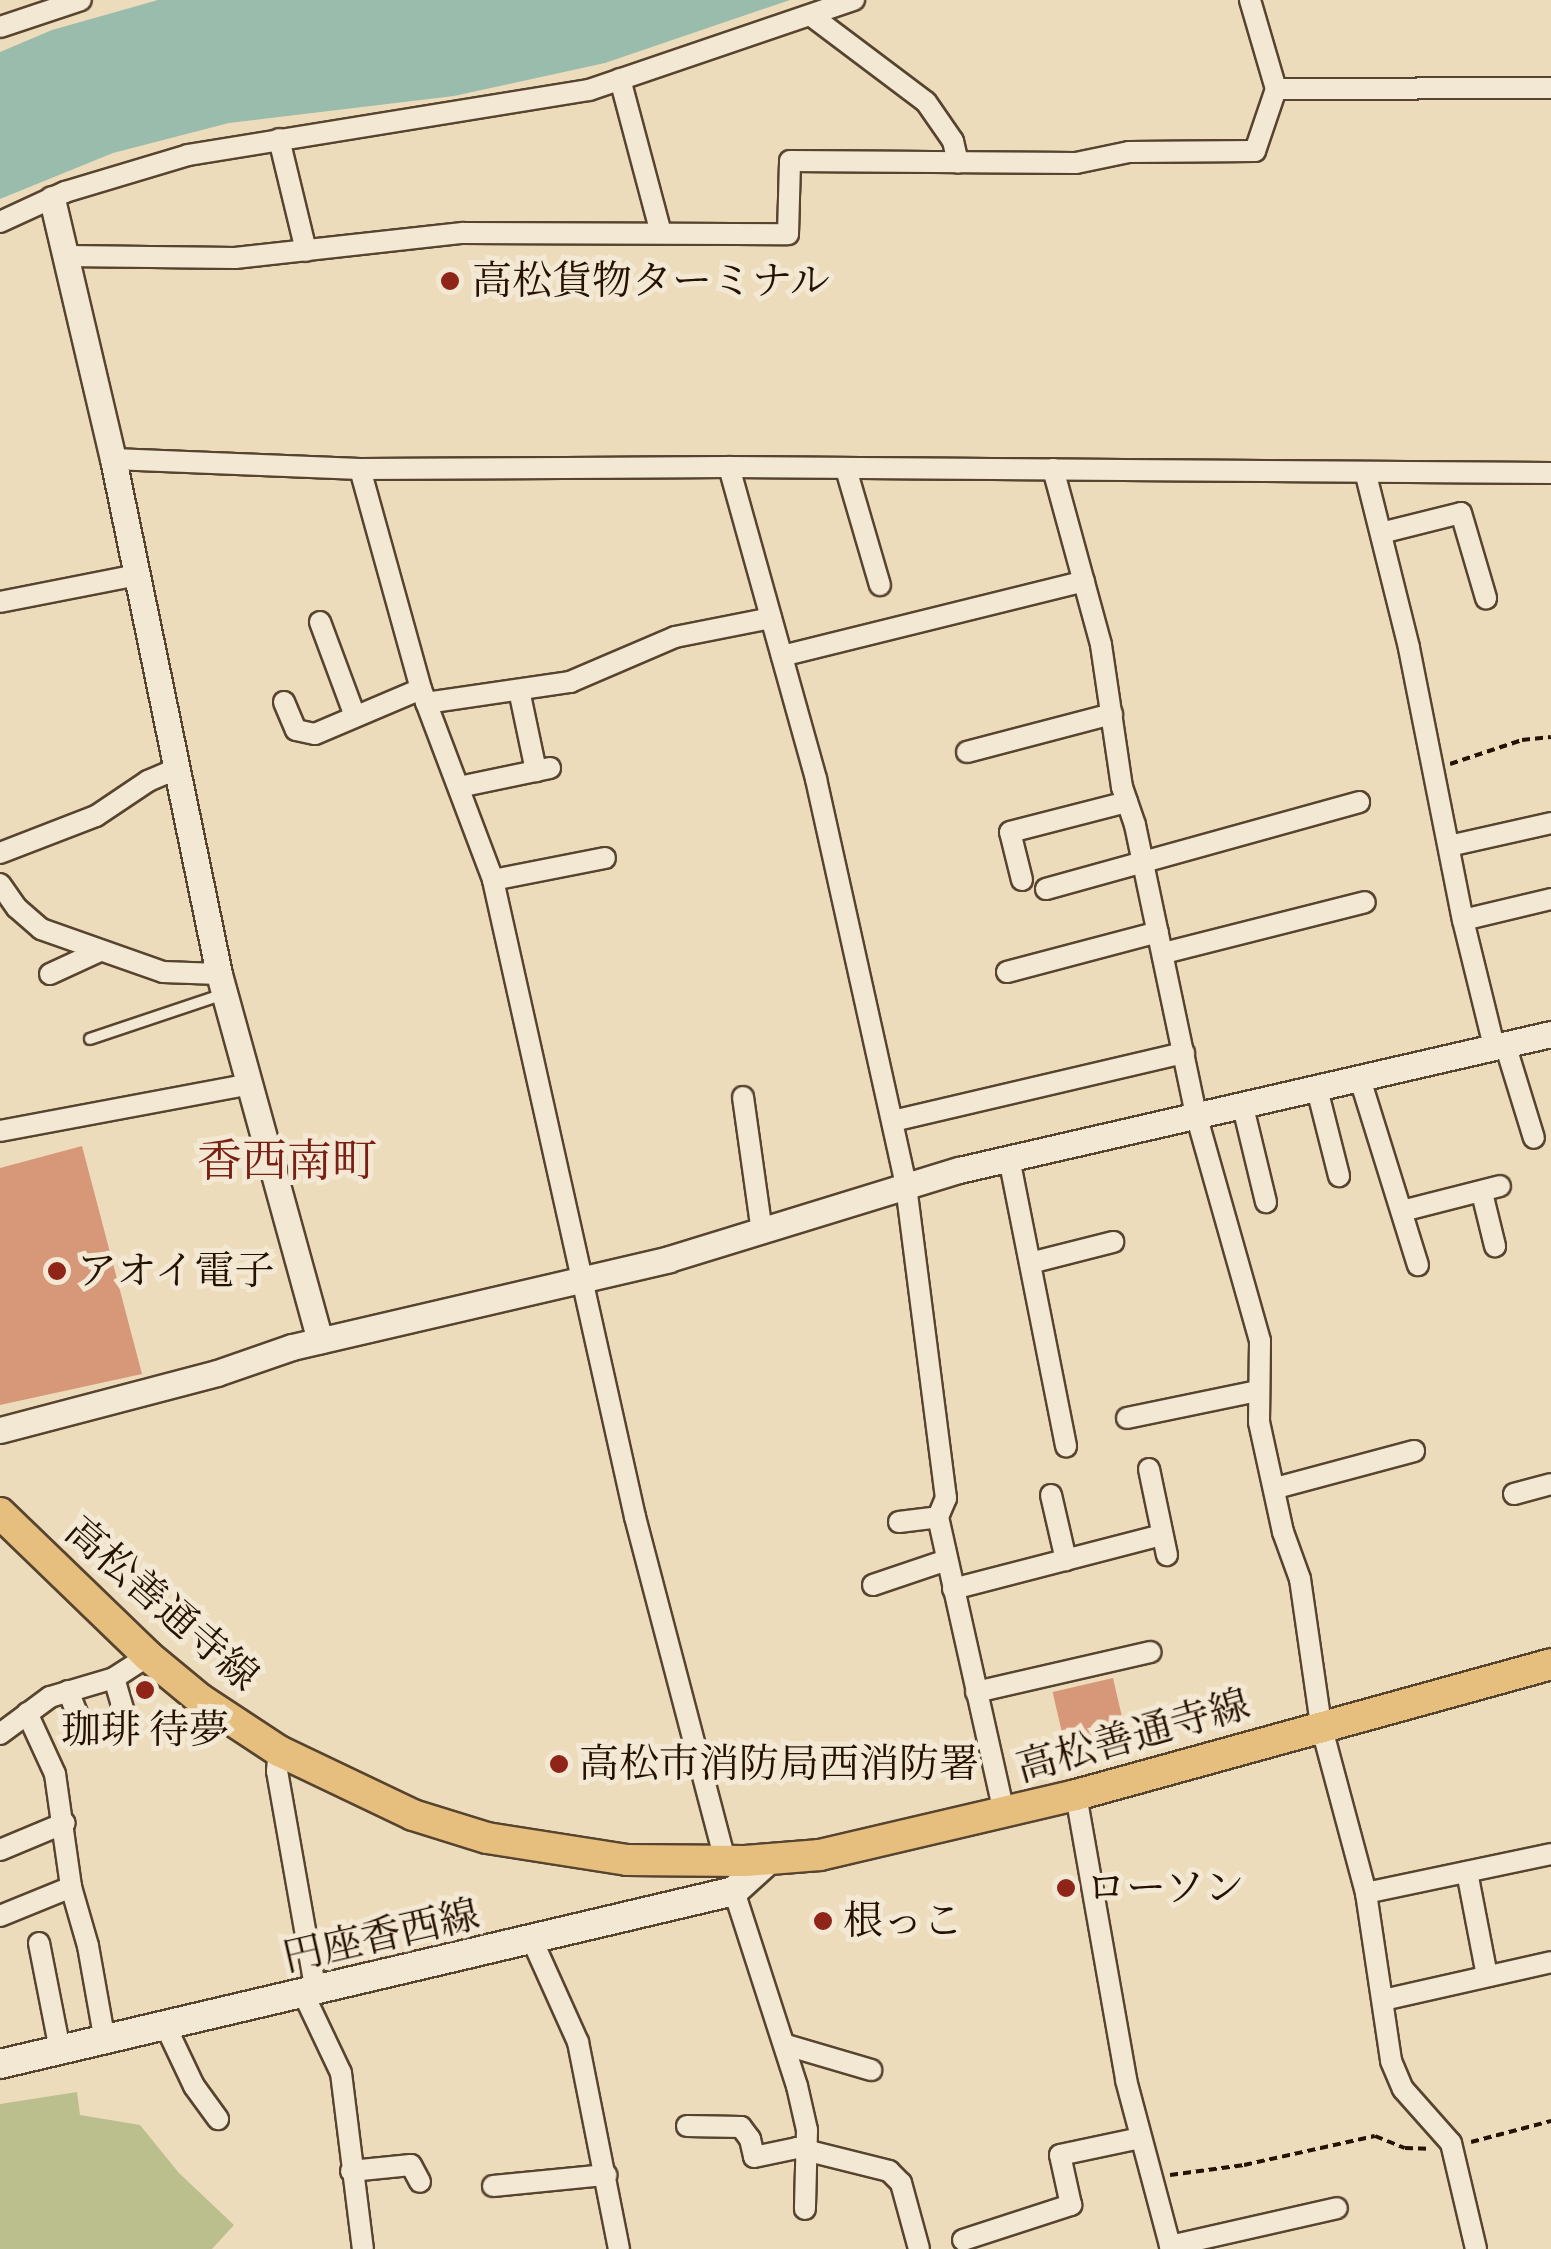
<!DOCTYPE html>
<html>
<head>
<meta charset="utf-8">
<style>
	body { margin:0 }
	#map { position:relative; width:1551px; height:2249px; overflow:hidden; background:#eddcbc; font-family:Alegreya,"Noto Serif JP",serif }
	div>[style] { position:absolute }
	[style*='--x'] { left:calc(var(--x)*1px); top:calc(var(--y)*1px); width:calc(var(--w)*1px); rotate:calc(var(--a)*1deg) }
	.green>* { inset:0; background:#bbbf8e }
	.water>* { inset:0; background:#9abcac }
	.building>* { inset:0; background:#d79879; transform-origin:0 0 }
	.path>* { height:4px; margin-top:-2px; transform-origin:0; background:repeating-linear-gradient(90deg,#251200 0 8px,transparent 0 13px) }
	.roads { filter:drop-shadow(2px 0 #57442f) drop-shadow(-2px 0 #57442f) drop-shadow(0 2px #57442f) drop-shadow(0 -2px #57442f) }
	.service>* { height:10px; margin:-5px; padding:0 5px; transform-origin:5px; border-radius:5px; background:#f3e8d3 }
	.minor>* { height:20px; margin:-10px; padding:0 10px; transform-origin:10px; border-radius:10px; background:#f3e8d3 }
	.tertiary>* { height:25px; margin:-12.5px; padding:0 12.5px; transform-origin:12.5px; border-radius:12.5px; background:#f3e8d3 }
	.secondary>* { height:28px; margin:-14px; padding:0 14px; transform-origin:14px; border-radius:14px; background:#f3e8d3 }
	.primary>* { height:30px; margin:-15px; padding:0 15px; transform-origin:15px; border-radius:15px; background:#e6be7e }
	.dots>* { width:28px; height:28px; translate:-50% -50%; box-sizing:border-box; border:5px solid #f3e8d3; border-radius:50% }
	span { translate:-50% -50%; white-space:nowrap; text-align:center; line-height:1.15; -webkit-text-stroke:10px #f3e8d3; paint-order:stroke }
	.poi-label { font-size:40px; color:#251200 }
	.left { translate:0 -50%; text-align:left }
	.street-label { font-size:40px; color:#251200 }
	.quarter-label { font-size:45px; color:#7a1f14 }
</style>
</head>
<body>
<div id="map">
	<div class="green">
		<div style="clip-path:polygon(77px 2092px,80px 2115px,140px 2125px,179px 2173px,234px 2225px,212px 2249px,0 2249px,0 2104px)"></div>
	</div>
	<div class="water">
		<div style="clip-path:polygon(158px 0,790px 0,605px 63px,454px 96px,229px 123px,113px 153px,0 199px,0 52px,52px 30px)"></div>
	</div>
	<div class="building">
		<div style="clip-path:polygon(82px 1146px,142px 1374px,0 1405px,0 1168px)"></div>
		<div style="left:1113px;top:1678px;width:69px;height:62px;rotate:77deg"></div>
	</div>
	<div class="path">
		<div style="--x:1450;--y:764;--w:76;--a:-18.4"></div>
		<div style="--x:1522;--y:740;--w:29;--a:-6"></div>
		<div style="--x:1471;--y:2142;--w:83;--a:-14.7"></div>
		<div style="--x:1170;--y:2175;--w:75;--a:-7.7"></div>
		<div style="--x:1244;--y:2165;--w:134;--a:-12.5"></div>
		<div style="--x:1375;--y:2136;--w:32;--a:22"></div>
		<div style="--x:1405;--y:2148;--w:24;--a:2"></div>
	</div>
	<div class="roads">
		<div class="service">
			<div style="--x:90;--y:1039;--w:141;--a:-18.6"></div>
		</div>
		<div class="minor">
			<div style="--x:813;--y:17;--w:141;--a:37"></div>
			<div style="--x:926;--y:102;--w:47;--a:55.3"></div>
			<div style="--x:953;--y:141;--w:22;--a:77"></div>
			<div style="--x:0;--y:27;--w:85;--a:-18.4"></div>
			<div style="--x:620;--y:79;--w:159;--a:75.1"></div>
			<div style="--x:1276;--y:89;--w:275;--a:-0.2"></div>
			<div style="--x:279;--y:139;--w:115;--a:76.4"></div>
			<div style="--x:0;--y:222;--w:72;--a:-24.8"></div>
			<div style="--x:65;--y:192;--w:128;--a:-16.7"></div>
			<div style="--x:188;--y:155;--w:406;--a:-9.2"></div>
			<div style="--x:589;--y:90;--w:280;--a:-18.8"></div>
			<div style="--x:66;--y:256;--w:169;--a:0.7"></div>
			<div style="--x:235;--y:258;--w:229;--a:-6.3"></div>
			<div style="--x:463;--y:233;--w:325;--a:0.2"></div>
			<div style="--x:788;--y:234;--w:73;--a:-88.4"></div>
			<div style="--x:790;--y:161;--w:286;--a:0.4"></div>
			<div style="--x:1076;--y:163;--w:54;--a:-11.7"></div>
			<div style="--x:1129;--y:152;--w:126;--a:-0.5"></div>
			<div style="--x:1255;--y:151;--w:65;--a:-71.3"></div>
			<div style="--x:1276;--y:89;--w:93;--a:-106.3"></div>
			<div style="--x:113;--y:459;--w:247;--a:2.3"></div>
			<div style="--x:360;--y:469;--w:369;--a:-0.3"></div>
			<div style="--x:729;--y:467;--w:822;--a:0.42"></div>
			<div style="--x:729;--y:467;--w:324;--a:74.4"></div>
			<div style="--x:816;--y:779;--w:417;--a:77.5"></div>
			<div style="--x:906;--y:1186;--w:315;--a:82.7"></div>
			<div style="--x:946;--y:1498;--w:21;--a:113"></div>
			<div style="--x:938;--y:1517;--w:303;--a:77.4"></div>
			<div style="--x:360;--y:469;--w:228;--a:74.5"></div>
			<div style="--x:421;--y:689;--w:204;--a:69.3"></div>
			<div style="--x:493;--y:880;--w:653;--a:77.43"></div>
			<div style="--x:635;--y:1517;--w:356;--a:75.3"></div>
			<div style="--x:846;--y:469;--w:121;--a:73.7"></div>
			<div style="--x:1053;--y:469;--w:182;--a:74.7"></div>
			<div style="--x:1101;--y:645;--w:144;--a:81.6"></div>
			<div style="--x:1122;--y:787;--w:40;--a:71.1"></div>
			<div style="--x:1135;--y:825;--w:299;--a:78.1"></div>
			<div style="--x:1197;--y:1118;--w:232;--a:74.2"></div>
			<div style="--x:1260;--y:1341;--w:81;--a:90.7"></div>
			<div style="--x:1259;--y:1422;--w:113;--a:77.7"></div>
			<div style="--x:1283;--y:1532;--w:50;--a:70.1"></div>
			<div style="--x:1300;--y:1579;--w:148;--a:81.8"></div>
			<div style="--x:1321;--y:1725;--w:174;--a:75"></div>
			<div style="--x:1366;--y:1893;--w:170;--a:81.5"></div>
			<div style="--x:1391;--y:2061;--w:30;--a:67"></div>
			<div style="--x:1403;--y:2089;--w:72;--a:48.4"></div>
			<div style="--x:1451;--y:2143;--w:109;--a:76.7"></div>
			<div style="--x:1366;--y:475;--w:178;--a:76"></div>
			<div style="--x:1409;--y:648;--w:277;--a:78.8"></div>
			<div style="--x:1463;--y:920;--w:130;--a:76.2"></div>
			<div style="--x:1381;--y:533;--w:82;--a:-14"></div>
			<div style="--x:1461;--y:513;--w:89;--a:73.6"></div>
			<div style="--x:0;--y:602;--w:141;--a:-11.1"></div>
			<div style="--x:320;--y:622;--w:100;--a:69.6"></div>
			<div style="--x:782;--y:656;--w:311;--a:-13.9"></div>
			<div style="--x:519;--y:690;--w:83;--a:78.1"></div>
			<div style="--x:284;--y:702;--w:30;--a:67"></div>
			<div style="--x:296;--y:730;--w:19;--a:12"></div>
			<div style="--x:315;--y:734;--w:115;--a:-23"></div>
			<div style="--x:426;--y:703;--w:146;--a:-8.3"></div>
			<div style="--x:570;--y:682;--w:114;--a:-23.2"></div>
			<div style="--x:675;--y:637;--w:98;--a:-11.2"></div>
			<div style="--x:967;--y:752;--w:150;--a:-14.7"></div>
			<div style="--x:459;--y:787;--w:93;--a:-11.8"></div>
			<div style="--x:1449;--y:846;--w:105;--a:-12.7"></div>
			<div style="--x:0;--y:853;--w:103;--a:-21.1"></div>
			<div style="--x:96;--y:816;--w:63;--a:-33.9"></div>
			<div style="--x:148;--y:781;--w:28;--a:-23"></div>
			<div style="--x:493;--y:880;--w:114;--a:-11.1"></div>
			<div style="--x:1022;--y:880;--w:49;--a:-104"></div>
			<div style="--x:1010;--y:832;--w:121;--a:-14.4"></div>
			<div style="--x:0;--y:884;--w:29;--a:55"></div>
			<div style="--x:17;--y:908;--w:32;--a:41"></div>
			<div style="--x:41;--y:929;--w:129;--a:19.4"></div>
			<div style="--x:163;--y:972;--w:56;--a:2"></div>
			<div style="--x:1046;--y:889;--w:325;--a:-15.5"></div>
			<div style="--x:1463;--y:920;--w:90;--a:-13.4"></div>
			<div style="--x:1164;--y:953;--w:207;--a:-14.2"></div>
			<div style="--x:1007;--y:972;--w:156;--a:-14.8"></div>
			<div style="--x:50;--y:974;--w:55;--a:-24.7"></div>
			<div style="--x:1505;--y:1044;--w:98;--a:72.9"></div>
			<div style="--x:1360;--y:1079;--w:195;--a:72.7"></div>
			<div style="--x:1317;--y:1089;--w:90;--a:75.8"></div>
			<div style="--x:743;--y:1097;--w:137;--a:82"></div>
			<div style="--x:1243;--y:1107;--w:98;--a:76.4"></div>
			<div style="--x:893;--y:1121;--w:299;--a:-13.2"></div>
			<div style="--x:0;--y:1131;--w:254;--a:-10.6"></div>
			<div style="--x:1009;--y:1158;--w:294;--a:78.8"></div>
			<div style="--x:1482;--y:1193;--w:55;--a:76.2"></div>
			<div style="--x:1402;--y:1211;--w:101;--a:-14.3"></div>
			<div style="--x:1030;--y:1263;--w:86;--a:-14.2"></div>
			<div style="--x:1127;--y:1418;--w:133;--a:-11.7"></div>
			<div style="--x:1149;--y:1469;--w:88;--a:78.2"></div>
			<div style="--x:1276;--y:1488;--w:143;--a:-15"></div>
			<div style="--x:1514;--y:1494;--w:38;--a:-15"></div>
			<div style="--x:1051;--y:1495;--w:67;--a:77"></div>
			<div style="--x:899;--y:1522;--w:39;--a:-7"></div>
			<div style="--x:873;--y:1585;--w:78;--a:-18.7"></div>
			<div style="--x:953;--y:1589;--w:216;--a:-14.5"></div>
			<div style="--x:114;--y:1678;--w:43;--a:73.7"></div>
			<div style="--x:68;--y:1691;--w:40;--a:68"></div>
			<div style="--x:976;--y:1692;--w:179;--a:-12.9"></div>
			<div style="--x:27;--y:1713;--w:67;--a:65.3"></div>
			<div style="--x:55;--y:1774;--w:114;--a:81.9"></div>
			<div style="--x:71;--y:1887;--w:61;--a:73.9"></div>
			<div style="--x:88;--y:1946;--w:97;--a:79.9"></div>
			<div style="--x:0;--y:1734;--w:62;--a:-36.5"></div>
			<div style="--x:50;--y:1697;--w:67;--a:-16.5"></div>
			<div style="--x:114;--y:1678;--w:40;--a:-32.9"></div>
			<div style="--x:279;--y:1751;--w:20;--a:96"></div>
			<div style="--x:277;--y:1771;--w:224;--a:80"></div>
			<div style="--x:1076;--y:1795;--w:289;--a:80"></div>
			<div style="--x:1126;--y:2080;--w:175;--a:75.1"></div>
			<div style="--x:0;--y:1850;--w:70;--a:-22.6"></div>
			<div style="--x:1467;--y:1872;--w:106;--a:79.1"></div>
			<div style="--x:734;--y:1891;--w:205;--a:72.1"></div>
			<div style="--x:797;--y:2086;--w:45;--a:77.2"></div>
			<div style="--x:807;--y:2130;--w:79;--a:91.5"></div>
			<div style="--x:1366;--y:1893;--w:189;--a:-11.9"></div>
			<div style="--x:0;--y:1916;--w:77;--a:-22.2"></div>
			<div style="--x:533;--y:1942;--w:110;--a:65.8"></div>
			<div style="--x:578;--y:2042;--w:211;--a:78.8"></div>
			<div style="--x:39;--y:1943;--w:109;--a:78.9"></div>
			<div style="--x:304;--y:1995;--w:86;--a:64.6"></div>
			<div style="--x:341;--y:2073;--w:177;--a:82.9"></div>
			<div style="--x:1383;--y:2000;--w:172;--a:-12.7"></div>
			<div style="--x:166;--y:2027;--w:65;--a:64.6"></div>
			<div style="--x:194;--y:2086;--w:41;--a:54"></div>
			<div style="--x:786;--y:2045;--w:89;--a:16.4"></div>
			<div style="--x:687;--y:2126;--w:54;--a:1.1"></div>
			<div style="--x:741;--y:2127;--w:15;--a:53"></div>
			<div style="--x:750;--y:2139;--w:18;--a:77"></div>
			<div style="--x:754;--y:2157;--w:44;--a:-11.8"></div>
			<div style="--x:797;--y:2148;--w:95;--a:14"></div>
			<div style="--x:889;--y:2171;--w:17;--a:45"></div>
			<div style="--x:901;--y:2183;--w:68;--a:74.7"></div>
			<div style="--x:351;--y:2171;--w:60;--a:-5.7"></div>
			<div style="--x:411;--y:2165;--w:19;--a:62"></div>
			<div style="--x:493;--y:2186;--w:114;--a:-5.6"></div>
			<div style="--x:963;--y:2240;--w:114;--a:-18"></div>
			<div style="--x:1071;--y:2205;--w:51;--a:-102.4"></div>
			<div style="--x:1060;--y:2155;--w:82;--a:-12"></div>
			<div style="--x:1170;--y:2246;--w:171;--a:-12.8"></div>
		</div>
		<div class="tertiary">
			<div style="--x:52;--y:199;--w:267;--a:76.8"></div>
			<div style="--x:113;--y:459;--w:526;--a:78.37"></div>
			<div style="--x:219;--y:974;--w:380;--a:74.6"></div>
			<div style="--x:0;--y:1430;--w:224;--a:-14.7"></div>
			<div style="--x:217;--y:1373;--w:79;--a:-19.1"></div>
			<div style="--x:292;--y:1347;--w:387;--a:-13.1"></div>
			<div style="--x:669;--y:1259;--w:303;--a:-17.1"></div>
			<div style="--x:959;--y:1170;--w:607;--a:-12.94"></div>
		</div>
		<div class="secondary">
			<div style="--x:0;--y:2064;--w:754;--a:-13.26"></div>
			<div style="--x:734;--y:1891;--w:45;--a:-42.3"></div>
		</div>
		<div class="primary">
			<div style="--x:0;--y:1513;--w:206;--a:44"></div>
			<div style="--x:148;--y:1656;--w:67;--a:39.6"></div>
			<div style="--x:200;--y:1699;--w:95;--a:33.4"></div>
			<div style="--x:279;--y:1751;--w:148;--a:25.5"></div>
			<div style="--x:413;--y:1815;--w:77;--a:17.3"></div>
			<div style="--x:487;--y:1838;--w:142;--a:8.9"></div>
			<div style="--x:627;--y:1860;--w:118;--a:0.5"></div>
			<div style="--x:745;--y:1861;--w:75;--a:-4.6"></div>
			<div style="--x:820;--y:1855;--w:263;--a:-13.2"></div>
			<div style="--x:1076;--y:1795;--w:493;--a:-15.4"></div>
		</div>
	</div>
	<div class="dots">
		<div style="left:450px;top:281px;background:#8f2418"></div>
		<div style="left:57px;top:1271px;background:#8f2418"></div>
		<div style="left:145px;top:1690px;background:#8f2418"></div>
		<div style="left:559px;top:1764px;background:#8f2418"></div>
		<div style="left:1066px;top:1888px;background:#8f2418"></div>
		<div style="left:823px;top:1921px;background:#8f2418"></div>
	</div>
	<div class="poi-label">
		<span class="left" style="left:472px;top:281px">高松貨物ターミナル</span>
		<span class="left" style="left:77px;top:1271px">アオイ電子</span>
		<span style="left:145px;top:1730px">珈琲 待夢</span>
		<span class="left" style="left:579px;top:1764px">高松市消防局西消防署</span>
		<span class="left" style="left:1086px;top:1888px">ローソン</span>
		<span class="left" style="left:843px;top:1921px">根っこ</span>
	</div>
	<div class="street-label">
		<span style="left:162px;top:1604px;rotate:41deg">高松善通寺線</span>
		<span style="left:1133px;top:1736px;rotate:-16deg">高松善通寺線</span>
		<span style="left:381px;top:1936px;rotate:-13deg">円座香西線</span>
	</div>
	<div class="quarter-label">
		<span style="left:287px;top:1162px">香西南町</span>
	</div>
</div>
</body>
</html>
